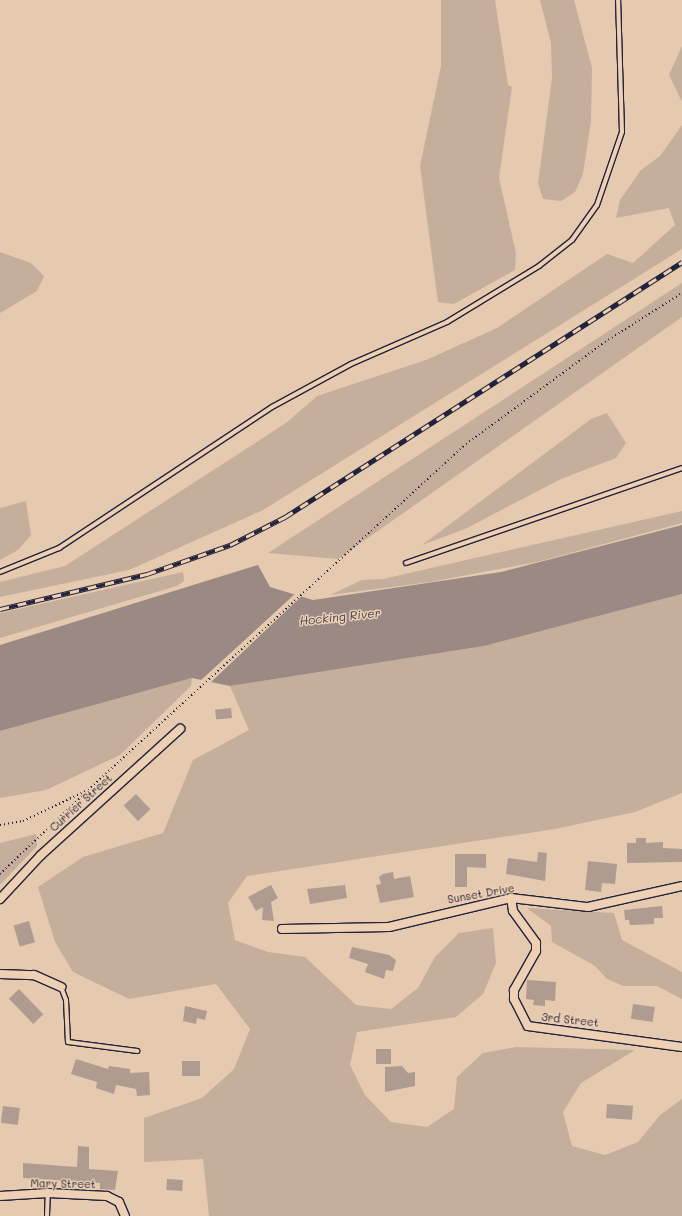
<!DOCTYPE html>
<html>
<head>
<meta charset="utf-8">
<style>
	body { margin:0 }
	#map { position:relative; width:682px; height:1216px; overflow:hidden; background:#e6caaf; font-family:Mali,sans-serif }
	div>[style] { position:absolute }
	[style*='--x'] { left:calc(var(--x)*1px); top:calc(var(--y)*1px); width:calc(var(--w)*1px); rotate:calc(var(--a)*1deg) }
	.green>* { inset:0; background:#c6ae9c }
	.water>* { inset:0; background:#9b8983 }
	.pier>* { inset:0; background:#e6caaf }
	.building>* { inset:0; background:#af9b8f; transform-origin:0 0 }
	.path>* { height:2px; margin-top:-1px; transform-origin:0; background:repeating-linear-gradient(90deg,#22223b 0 1px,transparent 0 4px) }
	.roads { filter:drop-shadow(1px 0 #22223b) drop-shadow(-1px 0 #22223b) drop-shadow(0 1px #22223b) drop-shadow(0 -1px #22223b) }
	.lane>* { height:4px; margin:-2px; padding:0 2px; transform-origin:2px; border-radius:2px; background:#eed1b4 }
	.street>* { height:8px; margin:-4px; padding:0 4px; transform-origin:4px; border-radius:4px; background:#eed1b4 }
	.rail>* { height:4.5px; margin-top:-2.25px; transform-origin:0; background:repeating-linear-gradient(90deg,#eed1b4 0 9px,#22223b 0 18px); box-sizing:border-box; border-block:1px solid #22223b }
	span { translate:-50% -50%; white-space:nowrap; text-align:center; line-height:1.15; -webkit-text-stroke:3px #eed1b4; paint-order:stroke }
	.street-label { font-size:11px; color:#22223b }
	.water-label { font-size:12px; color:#464151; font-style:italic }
</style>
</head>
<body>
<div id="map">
	<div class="green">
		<div style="clip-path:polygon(441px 0,495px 0,508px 85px,512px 87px,499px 178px,516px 253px,515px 270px,454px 304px,438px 302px,420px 166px,441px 66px)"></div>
		<div style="clip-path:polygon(540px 0,574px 0,592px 68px,591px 121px,583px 174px,575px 192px,561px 201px,543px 199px,538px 183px,552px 78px,551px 43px)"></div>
		<div style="clip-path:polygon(682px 46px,682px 102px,669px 75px)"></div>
		<div style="clip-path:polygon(682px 125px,682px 249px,263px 510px,129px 570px,0 597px,0 582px,65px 566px,286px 423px,317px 396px,426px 360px,497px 328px,607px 254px,633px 263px,675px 225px,669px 208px,616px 218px,620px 200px,641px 170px,660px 156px)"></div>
		<div style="clip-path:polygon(0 252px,31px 263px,44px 276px,37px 291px,0 313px)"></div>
		<div style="clip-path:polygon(682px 283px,682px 317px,338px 559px,268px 553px)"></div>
		<div style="clip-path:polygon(607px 413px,626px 443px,616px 458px,561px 479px,465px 529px,422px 545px,591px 419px)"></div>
		<div style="clip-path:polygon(26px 501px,31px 535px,18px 550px,0 560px,0 508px)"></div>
		<div style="clip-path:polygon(682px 511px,682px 523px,537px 562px,430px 582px,330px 595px,362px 580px,383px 579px)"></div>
		<div style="clip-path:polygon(183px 572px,184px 581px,177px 586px,0 638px,0 613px)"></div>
		<div style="clip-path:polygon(682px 594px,682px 793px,635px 812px,555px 829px,247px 876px,228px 903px,235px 940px,268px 952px,305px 957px,356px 1005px,391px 1009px,418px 988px,435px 957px,459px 933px,493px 928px,496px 963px,483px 994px,456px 1017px,357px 1032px,350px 1065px,365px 1095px,391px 1122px,427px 1127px,454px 1109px,457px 1077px,483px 1053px,516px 1047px,635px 1050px,581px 1083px,563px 1112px,572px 1146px,605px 1155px,638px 1142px,660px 1115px,682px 1099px,682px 1216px,209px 1216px,203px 1159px,144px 1162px,144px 1118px,202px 1098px,234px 1069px,250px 1029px,216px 984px,129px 999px,73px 972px,55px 942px,38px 887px,83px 857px,163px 833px,193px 760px,249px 730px,230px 686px,484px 646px)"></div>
		<div style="clip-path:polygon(192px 678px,191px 686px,120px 755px,46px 790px,0 798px,0 731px)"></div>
		<div style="clip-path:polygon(36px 834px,37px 846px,0 885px,0 843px)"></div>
		<div style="clip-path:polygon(527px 908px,614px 913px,622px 940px,682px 972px,682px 999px,657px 986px,623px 986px,607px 979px,595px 966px,552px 942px,551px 926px)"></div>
	</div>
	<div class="water">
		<div style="clip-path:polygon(682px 525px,682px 594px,484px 646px,230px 686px,192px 678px,0 731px,0 645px,258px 565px,270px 587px,313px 600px,501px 572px)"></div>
	</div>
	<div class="pier">
		<div style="clip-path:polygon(296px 593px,303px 595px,210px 683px,200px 681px)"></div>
	</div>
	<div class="building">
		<div style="left:231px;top:708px;width:10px;height:16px;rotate:84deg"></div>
		<div style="left:136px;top:794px;width:21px;height:17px;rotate:47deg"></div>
		<div style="clip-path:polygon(636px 838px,646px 838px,646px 843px,663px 842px,663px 848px,682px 849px,682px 862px,627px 863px,627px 843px,636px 843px)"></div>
		<div style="clip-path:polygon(538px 852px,547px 853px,545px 881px,506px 874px,508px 858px,537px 862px)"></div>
		<div style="clip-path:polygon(455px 854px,486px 854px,486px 868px,467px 867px,467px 887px,455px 887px)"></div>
		<div style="clip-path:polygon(588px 861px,617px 864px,615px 884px,602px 883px,601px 892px,585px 890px)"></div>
		<div style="clip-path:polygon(393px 872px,394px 879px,410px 876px,414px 897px,380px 903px,376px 885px,381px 884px,379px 877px,383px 874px)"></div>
		<div style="clip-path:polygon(271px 885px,278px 898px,271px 902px,274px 921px,262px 920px,263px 907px,256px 911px,248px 897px)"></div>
		<div style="clip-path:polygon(345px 885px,347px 898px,310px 904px,307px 889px)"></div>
		<div style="clip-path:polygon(662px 906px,663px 918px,654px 918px,654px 924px,630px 925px,629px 920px,625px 920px,624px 910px)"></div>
		<div style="left:29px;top:921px;width:22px;height:16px;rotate:74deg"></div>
		<div style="clip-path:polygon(352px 947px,389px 955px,396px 960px,393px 971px,386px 970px,384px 979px,365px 972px,368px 964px,349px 958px)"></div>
		<div style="clip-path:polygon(527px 980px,556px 982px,555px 1001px,545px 1000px,545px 1006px,533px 1005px,534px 1000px,526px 999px)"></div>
		<div style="left:19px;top:989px;width:35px;height:14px;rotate:46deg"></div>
		<div style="left:633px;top:1004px;width:22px;height:15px;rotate:8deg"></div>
		<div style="clip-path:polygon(185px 1006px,207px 1011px,205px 1020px,197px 1018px,196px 1024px,183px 1021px)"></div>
		<div style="left:391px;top:1049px;width:15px;height:15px;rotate:90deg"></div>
		<div style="clip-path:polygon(76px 1059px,108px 1069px,109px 1066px,130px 1069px,130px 1073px,149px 1072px,150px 1095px,137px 1096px,136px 1089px,116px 1085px,114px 1094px,96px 1088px,97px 1082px,71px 1074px)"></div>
		<div style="left:182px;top:1061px;width:18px;height:15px"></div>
		<div style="clip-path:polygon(402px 1066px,408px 1073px,415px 1072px,415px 1086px,385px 1092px,385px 1067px)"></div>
		<div style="left:607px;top:1104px;width:26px;height:14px;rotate:4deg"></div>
		<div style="left:3px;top:1106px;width:17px;height:17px;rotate:7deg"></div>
		<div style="clip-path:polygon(78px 1146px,89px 1147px,89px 1169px,118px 1171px,115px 1190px,100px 1189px,100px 1183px,23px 1178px,23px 1163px,77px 1167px)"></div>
		<div style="left:167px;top:1179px;width:16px;height:11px;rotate:4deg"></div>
	</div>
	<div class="path">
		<div style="--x:0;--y:825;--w:23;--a:-10"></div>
		<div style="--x:23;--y:821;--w:72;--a:-25.5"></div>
		<div style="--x:88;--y:790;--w:512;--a:-42.47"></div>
		<div style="--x:466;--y:444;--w:172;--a:-36.3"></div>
		<div style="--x:605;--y:342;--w:91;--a:-32.5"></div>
		<div style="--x:0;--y:874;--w:119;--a:-43.6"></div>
	</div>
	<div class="roads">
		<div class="lane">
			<div style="--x:406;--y:563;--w:292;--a:-19"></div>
			<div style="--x:0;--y:572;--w:64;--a:-22.1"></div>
			<div style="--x:59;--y:548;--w:255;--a:-33.5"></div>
			<div style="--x:272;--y:407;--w:90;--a:-28.6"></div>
			<div style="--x:351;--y:364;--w:105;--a:-23.6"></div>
			<div style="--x:447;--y:322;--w:108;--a:-31.3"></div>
			<div style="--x:539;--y:266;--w:42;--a:-38.2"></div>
			<div style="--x:572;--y:240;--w:43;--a:-54.5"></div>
			<div style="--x:597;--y:205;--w:77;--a:-71.1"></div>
			<div style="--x:622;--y:132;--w:132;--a:-91.7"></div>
			<div style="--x:61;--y:987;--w:14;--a:69"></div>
			<div style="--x:66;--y:1000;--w:42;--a:87.3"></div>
			<div style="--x:68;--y:1042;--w:70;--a:7.4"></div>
			<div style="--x:47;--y:1216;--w:23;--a:-88"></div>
		</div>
		<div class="street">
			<div style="--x:511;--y:898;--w:13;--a:81"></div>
			<div style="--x:513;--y:911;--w:39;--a:54"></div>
			<div style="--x:536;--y:943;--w:8;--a:90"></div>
			<div style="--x:536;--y:951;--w:45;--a:119.4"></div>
			<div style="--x:514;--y:990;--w:9;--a:90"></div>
			<div style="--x:514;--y:999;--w:30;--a:63"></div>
			<div style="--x:528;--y:1026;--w:155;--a:7.8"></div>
			<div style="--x:0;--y:899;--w:60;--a:-47"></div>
			<div style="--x:41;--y:855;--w:188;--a:-42.2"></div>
			<div style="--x:282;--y:929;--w:107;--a:-1.1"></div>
			<div style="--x:389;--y:927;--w:125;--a:-13.4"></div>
			<div style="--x:511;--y:898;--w:78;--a:6.7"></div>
			<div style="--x:588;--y:907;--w:96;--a:-12.6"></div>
			<div style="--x:0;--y:974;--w:34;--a:2"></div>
			<div style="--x:34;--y:975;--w:30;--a:24"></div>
			<div style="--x:0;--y:1196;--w:48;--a:-3.6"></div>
			<div style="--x:48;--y:1193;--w:59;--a:2.9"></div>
			<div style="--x:107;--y:1196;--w:13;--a:27"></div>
			<div style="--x:119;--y:1202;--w:15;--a:67"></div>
		</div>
	</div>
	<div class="rail">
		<div style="--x:0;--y:609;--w:151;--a:-13.4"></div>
		<div style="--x:147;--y:574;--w:88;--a:-19.3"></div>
		<div style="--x:230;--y:545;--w:62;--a:-27"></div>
		<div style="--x:285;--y:517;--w:472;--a:-32.7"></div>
	</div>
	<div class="street-label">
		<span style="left:81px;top:803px;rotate:-42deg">Currier Street</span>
		<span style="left:481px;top:894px;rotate:-10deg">Sunset Drive</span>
		<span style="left:570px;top:1020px;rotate:6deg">3rd Street</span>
		<span style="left:63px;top:1184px;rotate:1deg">Mary Street</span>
	</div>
	<div class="water-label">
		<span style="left:340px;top:617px;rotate:-6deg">Hocking River</span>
	</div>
</div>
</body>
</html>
